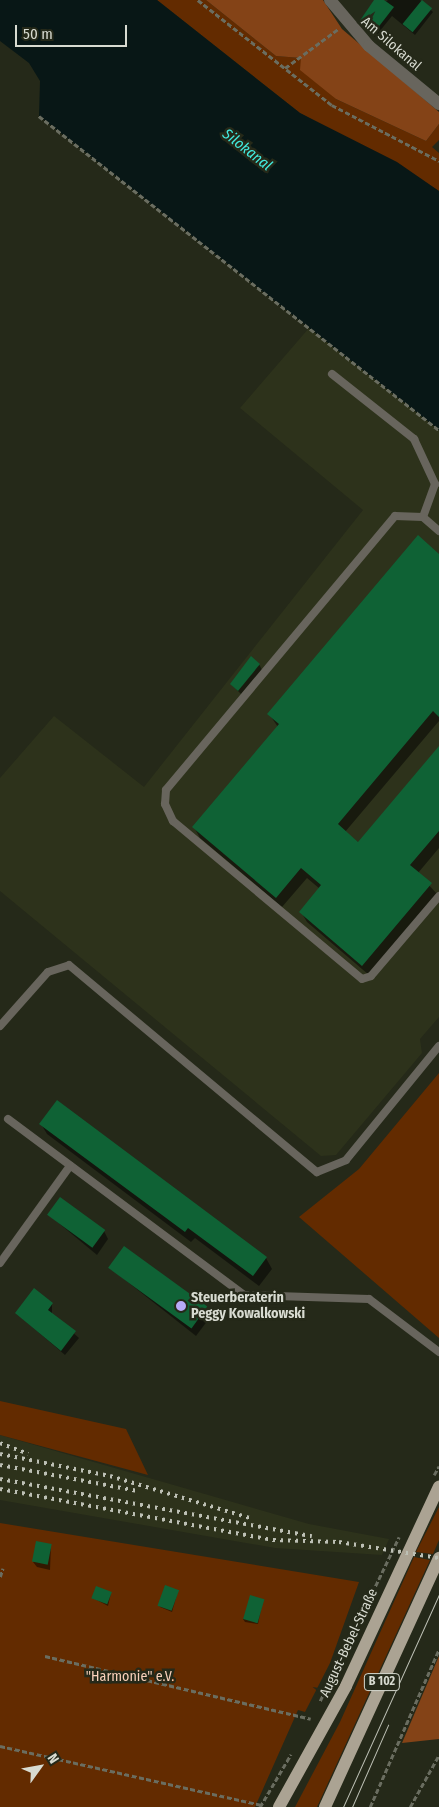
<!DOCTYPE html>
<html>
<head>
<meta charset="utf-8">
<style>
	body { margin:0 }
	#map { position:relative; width:439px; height:1807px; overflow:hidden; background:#252919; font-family:"Fira Sans Condensed",sans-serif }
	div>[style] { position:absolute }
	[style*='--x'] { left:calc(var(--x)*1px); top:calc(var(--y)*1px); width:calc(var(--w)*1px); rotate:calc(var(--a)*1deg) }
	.built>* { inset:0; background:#2d321b }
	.green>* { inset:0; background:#632b00 }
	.forest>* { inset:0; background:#844317 }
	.water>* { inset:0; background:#081716 }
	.shadow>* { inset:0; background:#0007 }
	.building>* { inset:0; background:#0f6235; transform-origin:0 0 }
	.path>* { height:2.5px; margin-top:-1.25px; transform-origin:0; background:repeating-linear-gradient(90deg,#6a6d60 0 5px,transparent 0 7.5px) }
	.service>* { height:8px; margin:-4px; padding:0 4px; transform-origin:4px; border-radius:4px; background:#68655d }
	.minor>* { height:12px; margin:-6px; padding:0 6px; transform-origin:6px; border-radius:6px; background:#68655d }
	.primary>* { height:12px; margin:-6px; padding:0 6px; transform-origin:6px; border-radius:6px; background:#aba393 }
	.tram>* { height:1px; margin:-0.5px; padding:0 0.5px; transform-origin:0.5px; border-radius:0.5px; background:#bdc0b5 }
	.rail>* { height:4px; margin-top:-2px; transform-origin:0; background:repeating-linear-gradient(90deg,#bdc0b5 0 2.5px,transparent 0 7.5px) }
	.dots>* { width:14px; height:14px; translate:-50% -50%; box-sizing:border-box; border:2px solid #252919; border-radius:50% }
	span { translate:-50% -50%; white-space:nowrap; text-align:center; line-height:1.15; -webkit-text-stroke:5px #252919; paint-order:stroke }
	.shield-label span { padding:1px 4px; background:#252919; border:1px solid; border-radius:4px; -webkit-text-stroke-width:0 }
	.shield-label { font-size:12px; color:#d8dbd1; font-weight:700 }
	.street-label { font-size:14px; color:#d8dbd1 }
	.poi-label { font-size:14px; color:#d8dbd1; font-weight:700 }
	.left { translate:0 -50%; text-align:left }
	.park-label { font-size:14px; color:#f9d1bb }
	.water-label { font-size:15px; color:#42ebdf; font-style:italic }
	.north { position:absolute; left:15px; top:1742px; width:50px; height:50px; -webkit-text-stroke:4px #252919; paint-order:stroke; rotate:58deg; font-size:14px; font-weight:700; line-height:20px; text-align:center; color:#d8dbd1 }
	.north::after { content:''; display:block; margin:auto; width:18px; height:22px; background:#d8dbd1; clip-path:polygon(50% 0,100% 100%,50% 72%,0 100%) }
	.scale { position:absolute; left:15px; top:25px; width:112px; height:22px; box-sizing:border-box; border:2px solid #d8dbd1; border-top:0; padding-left:6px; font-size:15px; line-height:18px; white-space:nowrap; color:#d8dbd1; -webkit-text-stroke:4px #252919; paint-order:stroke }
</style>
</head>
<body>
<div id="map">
	<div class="built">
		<div style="clip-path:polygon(309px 328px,439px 430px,439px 1017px,420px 1039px,422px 1053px,336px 1155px,321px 1156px,0 891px,0 778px,54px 716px,144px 787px,363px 510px,240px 408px)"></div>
		<div style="clip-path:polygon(0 1435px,309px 1524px,389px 1539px,382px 1555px,275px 1548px,0 1500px)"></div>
	</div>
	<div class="green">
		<div style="clip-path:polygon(157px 0,206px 0,276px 56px,301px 58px,336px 99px,426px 141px,439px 124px,439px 140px,432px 147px,439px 153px,439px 191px,300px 113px)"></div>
		<div style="clip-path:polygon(439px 1073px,439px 1338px,299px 1217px,359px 1169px)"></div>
		<div style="clip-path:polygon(0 1401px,126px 1429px,148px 1475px,0 1435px)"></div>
		<div style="clip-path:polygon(439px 1507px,439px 1540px,433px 1554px,416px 1552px)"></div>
		<div style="clip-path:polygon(0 1523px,359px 1582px,330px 1663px,305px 1712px,298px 1710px,255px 1807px,0 1807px)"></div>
		<div style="clip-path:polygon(414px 1557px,430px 1560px,317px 1807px,295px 1807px,340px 1722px)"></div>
	</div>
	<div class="forest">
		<div style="clip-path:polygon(206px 0,323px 0,342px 29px,439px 112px,439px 124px,426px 141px,336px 99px,300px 70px,301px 58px,276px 56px)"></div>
		<div style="clip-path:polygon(439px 1656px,439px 1739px,402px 1743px)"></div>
	</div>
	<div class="water">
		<div style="clip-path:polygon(0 0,157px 0,300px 113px,397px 162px,439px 191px,439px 430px,39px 116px,40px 81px,29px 63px,0 41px)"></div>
	</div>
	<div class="shadow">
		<div style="clip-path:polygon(388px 0,420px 0,433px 12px,415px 35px,392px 16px,375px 37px,360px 22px)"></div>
		<div style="clip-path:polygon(439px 555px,439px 721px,345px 832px,359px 843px,439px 748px,439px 848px,418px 873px,437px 894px,369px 975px,307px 922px,301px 912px,320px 889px,307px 878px,282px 907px,200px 838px,194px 827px,278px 727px,269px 714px)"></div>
		<div style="clip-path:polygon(259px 664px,262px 670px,242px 695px,231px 684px)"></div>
		<div style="clip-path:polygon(57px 1102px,266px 1258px,272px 1269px,259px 1286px,195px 1238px,191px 1242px,47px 1134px,41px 1124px)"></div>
		<div style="clip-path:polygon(49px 1215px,104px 1231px,108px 1239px,97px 1255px)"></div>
		<div style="clip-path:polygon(110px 1268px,206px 1308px,211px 1316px,196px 1336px)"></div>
		<div style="clip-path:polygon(52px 1304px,52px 1314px,79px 1338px,65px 1355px,16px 1313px)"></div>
		<div style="clip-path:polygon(51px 1545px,50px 1570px,37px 1567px,33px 1562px)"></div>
		<div style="clip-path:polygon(178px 1591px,172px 1612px,160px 1607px,159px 1605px)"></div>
		<div style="clip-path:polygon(111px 1593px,108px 1606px,93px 1598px)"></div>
		<div style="clip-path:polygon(263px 1600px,258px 1624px,245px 1622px,243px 1619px)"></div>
	</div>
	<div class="building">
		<div style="clip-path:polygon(374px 0,384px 0,394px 7px,373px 34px,359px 22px)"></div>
		<div style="left:422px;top:0;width:13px;height:31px;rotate:39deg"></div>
		<div style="clip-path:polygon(418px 535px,439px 554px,439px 717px,433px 711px,338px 824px,358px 842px,439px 746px,439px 831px,410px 865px,432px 883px,362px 966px,299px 912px,321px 885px,301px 868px,276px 898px,192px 827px,279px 724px,267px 714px)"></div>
		<div style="clip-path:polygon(251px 656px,260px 664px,238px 691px,230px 684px)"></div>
		<div style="clip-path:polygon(57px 1100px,267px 1257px,253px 1276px,188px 1228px,185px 1232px,39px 1124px)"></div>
		<div style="left:60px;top:1197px;width:56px;height:22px;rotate:36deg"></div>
		<div style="left:124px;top:1246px;width:103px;height:27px;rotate:36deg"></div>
		<div style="clip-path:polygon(34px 1288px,53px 1303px,48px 1310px,76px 1331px,61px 1351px,15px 1313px)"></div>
		<div style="left:36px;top:1541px;width:16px;height:21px;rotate:11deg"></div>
		<div style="left:165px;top:1585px;width:15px;height:22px;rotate:20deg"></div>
		<div style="left:96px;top:1586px;width:17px;height:13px;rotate:21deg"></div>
		<div style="left:250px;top:1595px;width:15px;height:25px;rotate:16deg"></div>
	</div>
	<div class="path">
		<div style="--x:198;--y:0;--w:170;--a:38.1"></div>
		<div style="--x:332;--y:105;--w:121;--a:27.6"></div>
		<div style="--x:285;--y:68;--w:66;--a:-36.3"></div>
		<div style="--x:39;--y:116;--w:509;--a:38.13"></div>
		<div style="--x:434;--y:1475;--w:10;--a:-61"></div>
		<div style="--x:0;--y:1577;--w:9;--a:-72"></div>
		<div style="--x:45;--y:1656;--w:273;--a:13.3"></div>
		<div style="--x:320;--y:1701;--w:182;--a:-64.3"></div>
		<div style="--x:0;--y:1746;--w:268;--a:12.7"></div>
		<div style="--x:260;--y:1807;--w:61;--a:-59.7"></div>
		<div style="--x:370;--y:1807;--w:172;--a:-66.4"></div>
		<div style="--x:410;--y:1807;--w:60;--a:-60.9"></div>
	</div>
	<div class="service">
		<div style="--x:332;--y:374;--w:105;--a:38.4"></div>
		<div style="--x:414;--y:439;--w:50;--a:65"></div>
		<div style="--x:435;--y:484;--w:35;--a:110"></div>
		<div style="--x:439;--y:531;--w:21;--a:-139"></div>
		<div style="--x:423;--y:517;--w:28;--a:-178"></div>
		<div style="--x:395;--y:516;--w:357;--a:129.9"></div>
		<div style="--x:166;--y:790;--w:14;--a:94"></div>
		<div style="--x:165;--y:804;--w:19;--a:65"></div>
		<div style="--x:173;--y:821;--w:246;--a:39.9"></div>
		<div style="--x:362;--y:979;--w:9;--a:-18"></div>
		<div style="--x:371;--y:976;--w:105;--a:-49.6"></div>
		<div style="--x:0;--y:1026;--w:72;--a:-48.4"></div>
		<div style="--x:48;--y:972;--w:22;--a:-18"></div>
		<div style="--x:69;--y:965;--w:323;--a:39.9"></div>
		<div style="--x:317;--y:1172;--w:31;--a:-22"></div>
		<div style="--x:346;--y:1160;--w:147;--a:-50.8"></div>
		<div style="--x:8;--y:1119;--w:294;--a:36.7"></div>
		<div style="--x:244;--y:1295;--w:125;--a:1.8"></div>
		<div style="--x:369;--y:1299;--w:88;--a:37.1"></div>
		<div style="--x:0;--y:1263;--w:120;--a:-54.2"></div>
	</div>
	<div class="minor">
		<div style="--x:330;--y:0;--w:60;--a:49.7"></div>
		<div style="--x:369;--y:46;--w:91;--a:39.6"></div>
	</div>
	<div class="primary">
		<div style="--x:279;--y:1807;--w:138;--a:-61"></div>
		<div style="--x:346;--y:1686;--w:220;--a:-65"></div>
		<div style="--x:325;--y:1807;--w:274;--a:-65.4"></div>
	</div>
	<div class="tram">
		<div style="--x:343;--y:1807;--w:234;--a:-65.7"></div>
		<div style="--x:352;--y:1807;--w:90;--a:-66.3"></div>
	</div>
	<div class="rail">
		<div style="--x:0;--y:1443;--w:30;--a:21"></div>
		<div style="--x:0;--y:1454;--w:112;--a:11.3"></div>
		<div style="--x:110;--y:1476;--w:149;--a:16.7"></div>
		<div style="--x:0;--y:1465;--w:140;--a:10.7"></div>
		<div style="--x:0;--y:1479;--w:317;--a:10.4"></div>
		<div style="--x:0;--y:1489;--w:278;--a:10.6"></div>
		<div style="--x:273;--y:1540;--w:66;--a:1.7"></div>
		<div style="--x:339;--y:1542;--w:101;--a:9.1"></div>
	</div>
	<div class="dots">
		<div style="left:181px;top:1306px;background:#b7abf8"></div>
	</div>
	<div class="shield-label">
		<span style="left:382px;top:1682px">B 102</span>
	</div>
	<div class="street-label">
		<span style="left:391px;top:44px;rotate:41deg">Am Silokanal</span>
		<span style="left:349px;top:1643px;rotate:-65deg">August-Bebel-Straße</span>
	</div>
	<div class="poi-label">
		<span class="left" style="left:191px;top:1306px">Steuerberaterin<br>Peggy Kowalkowski</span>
	</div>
	<div class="park-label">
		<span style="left:130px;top:1677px">"Harmonie" e.V.</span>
	</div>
	<div class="water-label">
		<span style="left:247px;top:150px;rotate:38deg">Silokanal</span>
	</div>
	<div class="north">N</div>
	<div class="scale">50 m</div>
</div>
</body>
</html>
